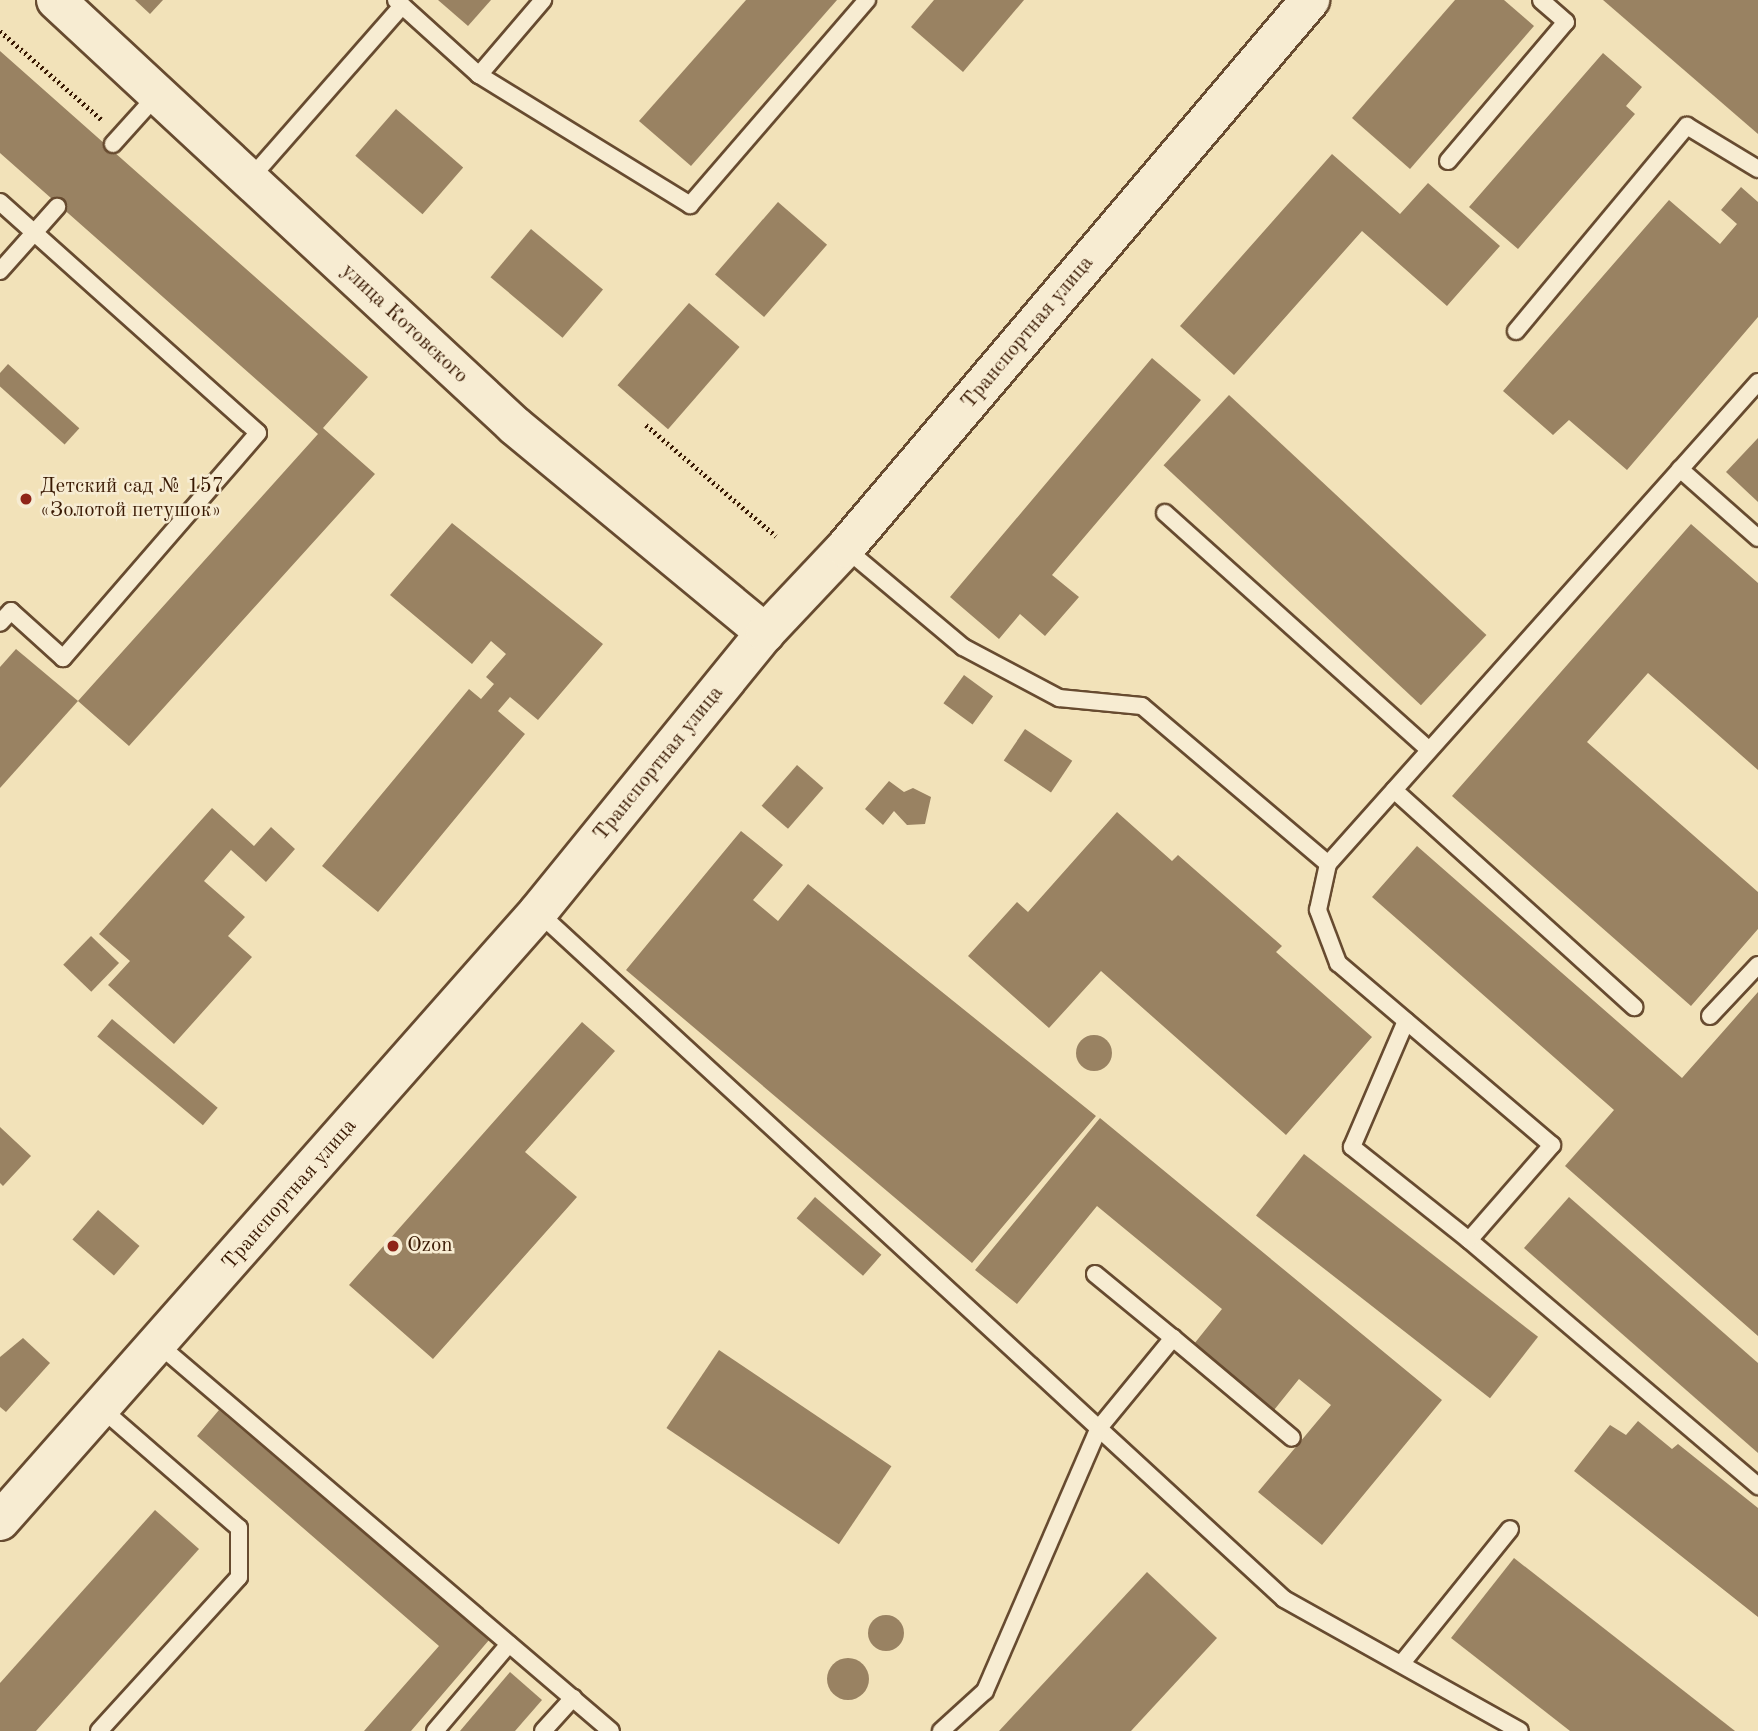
<!DOCTYPE html>
<html>
<head>
<meta charset="utf-8">
<style>
	body { margin:0 }
	#map { position:relative; width:1758px; height:1731px; overflow:hidden; background:#f2e2b9; font-family:"Old Standard TT",serif }
	div>[style] { position:absolute }
	[style*='--x'] { left:calc(var(--x)*1px); top:calc(var(--y)*1px); width:calc(var(--w)*1px); rotate:calc(var(--a)*1deg) }
	.building>* { inset:0; background:#998262; transform-origin:0 0 }
	.round { border-radius:50% }
	.path>* { height:4.5px; margin-top:-2.25px; transform-origin:0; background:repeating-linear-gradient(90deg,#391903 0 2px,transparent 0 5.5px) }
	.roads { filter:drop-shadow(2px 0 #674b30) drop-shadow(-2px 0 #674b30) drop-shadow(0 2px #674b30) drop-shadow(0 -2px #674b30) }
	.service>* { height:16px; margin:-8px; padding:0 8px; transform-origin:8px; border-radius:8px; background:#f7ecd2 }
	.tertiary>* { height:38px; margin:-19px; padding:0 19px; transform-origin:19px; border-radius:19px; background:#f7ecd2 }
	.dots>* { width:19px; height:19px; translate:-50% -50%; box-sizing:border-box; border:4px solid #f7ecd2; border-radius:50% }
	span { translate:-50% -50%; white-space:nowrap; text-align:center; line-height:1.15; -webkit-text-stroke:5px #f7ecd2; paint-order:stroke }
	.street-label { font-size:21px; color:#391903 }
	.poi-label { font-size:21px; color:#391903 }
	.left { translate:0 -50%; text-align:left }
</style>
</head>
<body>
<div id="map">
	<div class="building">
		<div style="clip-path:polygon(135px 0,163px 0,150px 14px)"></div>
		<div style="clip-path:polygon(438px 0,491px 0,468px 26px)"></div>
		<div style="clip-path:polygon(746px 0,837px 0,691px 166px,639px 121px)"></div>
		<div style="clip-path:polygon(934px 0,1024px 0,963px 72px,911px 27px)"></div>
		<div style="clip-path:polygon(1455px 0,1504px 0,1534px 26px,1410px 169px,1352px 118px)"></div>
		<div style="clip-path:polygon(1603px 0,1758px 0,1758px 134px)"></div>
		<div style="clip-path:polygon(0 51px,368px 377px,323px 428px,375px 474px,129px 746px,78px 701px,318px 434px,0 153px)"></div>
		<div style="clip-path:polygon(1603px 53px,1642px 87px,1626px 106px,1635px 114px,1518px 249px,1469px 207px)"></div>
		<div style="left:396px;top:109px;width:89px;height:62px;rotate:41deg"></div>
		<div style="clip-path:polygon(1332px 154px,1400px 214px,1428px 183px,1500px 246px,1447px 306px,1362px 231px,1234px 375px,1180px 326px)"></div>
		<div style="clip-path:polygon(1741px 187px,1758px 202px,1758px 317px,1627px 470px,1569px 420px,1553px 435px,1503px 391px,1669px 200px,1720px 244px,1737px 224px,1721px 210px)"></div>
		<div style="left:778px;top:202px;width:65px;height:96px;rotate:41deg"></div>
		<div style="left:531px;top:229px;width:94px;height:63px;rotate:40deg"></div>
		<div style="left:689px;top:303px;width:67px;height:109px;rotate:41deg"></div>
		<div style="clip-path:polygon(1152px 358px,1201px 400px,1052px 575px,1079px 597px,1045px 636px,1020px 614px,999px 639px,950px 597px)"></div>
		<div style="left:8px;top:364px;width:96px;height:22px;rotate:42deg"></div>
		<div style="left:1229px;top:395px;width:352px;height:96px;rotate:43deg"></div>
		<div style="clip-path:polygon(1758px 438px,1758px 502px,1726px 472px)"></div>
		<div style="clip-path:polygon(452px 523px,603px 644px,538px 720px,510px 697px,498px 711px,525px 734px,378px 912px,322px 866px,469px 689px,481px 699px,494px 684px,486px 677px,506px 654px,491px 641px,472px 664px,390px 595px)"></div>
		<div style="clip-path:polygon(1691px 524px,1758px 583px,1758px 770px,1648px 673px,1587px 742px,1758px 892px,1758px 929px,1691px 1006px,1452px 796px)"></div>
		<div style="clip-path:polygon(16px 649px,78px 701px,0 788px,0 667px)"></div>
		<div style="left:964px;top:675px;width:36px;height:35px;rotate:36deg"></div>
		<div style="left:1025px;top:729px;width:57px;height:38px;rotate:34deg"></div>
		<div style="left:797px;top:765px;width:35px;height:54px;rotate:41deg"></div>
		<div style="clip-path:polygon(889px 781px,904px 792px,913px 788px,931px 797px,925px 824px,907px 825px,894px 811px,883px 825px,865px 809px)"></div>
		<div style="clip-path:polygon(212px 808px,254px 846px,271px 827px,295px 849px,266px 882px,231px 850px,204px 881px,245px 917px,228px 936px,252px 957px,174px 1044px,108px 985px,130px 961px,99px 934px)"></div>
		<div style="clip-path:polygon(1117px 812px,1172px 861px,1178px 855px,1282px 946px,1276px 952px,1372px 1037px,1286px 1135px,1101px 971px,1049px 1028px,968px 956px,1017px 902px,1028px 912px)"></div>
		<div style="clip-path:polygon(741px 831px,783px 865px,753px 900px,778px 921px,808px 884px,1096px 1116px,972px 1263px,626px 970px)"></div>
		<div style="clip-path:polygon(1417px 846px,1682px 1078px,1758px 992px,1758px 1336px,1565px 1166px,1614px 1110px,1372px 897px)"></div>
		<div style="left:91px;top:936px;width:39px;height:40px;rotate:44deg"></div>
		<div style="left:112px;top:1019px;width:138px;height:23px;rotate:40deg"></div>
		<div style="clip-path:polygon(582px 1022px,615px 1051px,525px 1152px,577px 1197px,433px 1359px,349px 1285px)"></div>
		<div class="round" style="left:1076px;top:1035px;width:36px;height:36px"></div>
		<div style="clip-path:polygon(1100px 1118px,1442px 1400px,1322px 1545px,1258px 1492px,1331px 1405px,1299px 1379px,1270px 1415px,1190px 1349px,1222px 1309px,1097px 1206px,1017px 1304px,975px 1270px)"></div>
		<div style="clip-path:polygon(0 1127px,31px 1156px,3px 1186px,0 1183px)"></div>
		<div style="left:1304px;top:1154px;width:297px;height:78px;rotate:38deg"></div>
		<div style="left:815px;top:1197px;width:88px;height:28px;rotate:41deg"></div>
		<div style="clip-path:polygon(1569px 1197px,1758px 1363px,1758px 1453px,1524px 1248px)"></div>
		<div style="left:98px;top:1210px;width:55px;height:39px;rotate:41deg"></div>
		<div style="clip-path:polygon(23px 1338px,50px 1363px,6px 1412px,0 1407px,0 1357px)"></div>
		<div style="left:719px;top:1350px;width:208px;height:94px;rotate:34deg"></div>
		<div style="clip-path:polygon(219px 1410px,489px 1640px,411px 1731px,364px 1731px,439px 1646px,197px 1436px)"></div>
		<div style="clip-path:polygon(1638px 1421px,1672px 1449px,1678px 1444px,1758px 1508px,1758px 1617px,1574px 1471px,1610px 1425px,1626px 1435px)"></div>
		<div style="clip-path:polygon(155px 1510px,199px 1549px,36px 1731px,0 1731px,0 1683px)"></div>
		<div style="clip-path:polygon(1514px 1558px,1735px 1731px,1570px 1731px,1451px 1638px)"></div>
		<div style="clip-path:polygon(1147px 1572px,1217px 1638px,1131px 1731px,999px 1731px)"></div>
		<div class="round" style="left:868px;top:1615px;width:36px;height:36px"></div>
		<div class="round" style="left:827px;top:1658px;width:42px;height:42px"></div>
		<div style="clip-path:polygon(510px 1672px,542px 1700px,515px 1731px,460px 1731px)"></div>
	</div>
	<div class="path">
		<div style="--x:0;--y:31;--w:135;--a:41.1"></div>
		<div style="--x:646;--y:425;--w:171;--a:40.5"></div>
	</div>
	<div class="roads">
		<div class="service">
			<div style="--x:396;--y:0;--w:112;--a:42.1"></div>
			<div style="--x:479;--y:75;--w:99;--a:-49.5"></div>
			<div style="--x:479;--y:75;--w:248;--a:31.6"></div>
			<div style="--x:690;--y:205;--w:271;--a:-49.2"></div>
			<div style="--x:113;--y:144;--w:67;--a:-48"></div>
			<div style="--x:1448;--y:161;--w:182;--a:-49.7"></div>
			<div style="--x:1566;--y:22;--w:33;--a:-139"></div>
			<div style="--x:249;--y:180;--w:232;--a:-48.7"></div>
			<div style="--x:0;--y:202;--w:346;--a:41.8"></div>
			<div style="--x:258;--y:433;--w:298;--a:130.9"></div>
			<div style="--x:63;--y:658;--w:70;--a:-137.9"></div>
			<div style="--x:11;--y:611;--w:16;--a:133"></div>
			<div style="--x:0;--y:271;--w:86;--a:-48.3"></div>
			<div style="--x:1516;--y:331;--w:267;--a:-50.2"></div>
			<div style="--x:1687;--y:126;--w:83;--a:31.2"></div>
			<div style="--x:1680;--y:469;--w:104;--a:41.5"></div>
			<div style="--x:1165;--y:513;--w:352;--a:41.9"></div>
			<div style="--x:845;--y:548;--w:154;--a:40"></div>
			<div style="--x:963;--y:647;--w:109;--a:28"></div>
			<div style="--x:1059;--y:698;--w:83;--a:5.5"></div>
			<div style="--x:1142;--y:706;--w:244;--a:40.3"></div>
			<div style="--x:1328;--y:864;--w:47;--a:102.3"></div>
			<div style="--x:1318;--y:910;--w:57;--a:69.3"></div>
			<div style="--x:1338;--y:963;--w:281;--a:40.4"></div>
			<div style="--x:1552;--y:1145;--w:126;--a:131.1"></div>
			<div style="--x:1469;--y:1240;--w:380;--a:40.4"></div>
			<div style="--x:1394;--y:790;--w:324;--a:42.1"></div>
			<div style="--x:1328;--y:864;--w:646;--a:-48.26"></div>
			<div style="--x:538;--y:912;--w:1014;--a:42.64"></div>
			<div style="--x:1284;--y:1599;--w:270;--a:29.2"></div>
			<div style="--x:1710;--y:1016;--w:70;--a:-46.7"></div>
			<div style="--x:1406;--y:1021;--w:137;--a:113.2"></div>
			<div style="--x:1352;--y:1147;--w:149;--a:38.5"></div>
			<div style="--x:1095;--y:1274;--w:101;--a:39.4"></div>
			<div style="--x:157;--y:1343;--w:597;--a:40.52"></div>
			<div style="--x:1402;--y:1663;--w:172;--a:-51.1"></div>
			<div style="--x:99;--y:1731;--w:208;--a:-47.7"></div>
			<div style="--x:239;--y:1577;--w:49;--a:-90"></div>
			<div style="--x:239;--y:1528;--w:183;--a:-139"></div>
			<div style="--x:435;--y:1731;--w:114;--a:-49.6"></div>
			<div style="--x:543;--y:1731;--w:45;--a:-47.7"></div>
			<div style="--x:941;--y:1731;--w:59;--a:-42.3"></div>
			<div style="--x:985;--y:1691;--w:287;--a:-66.6"></div>
			<div style="--x:1099;--y:1428;--w:117;--a:-50.6"></div>
			<div style="--x:1173;--y:1338;--w:155;--a:40"></div>
		</div>
		<div class="tertiary">
			<div style="--x:56;--y:0;--w:626;--a:42.86"></div>
			<div style="--x:515;--y:426;--w:325;--a:39.6"></div>
			<div style="--x:0;--y:1521;--w:813;--a:-48.54"></div>
			<div style="--x:538;--y:912;--w:360;--a:-50.9"></div>
			<div style="--x:765;--y:633;--w:117;--a:-46.7"></div>
			<div style="--x:845;--y:548;--w:719;--a:-49.68"></div>
		</div>
	</div>
	<div class="dots">
		<div style="left:26px;top:499px;background:#8f2418"></div>
		<div style="left:393px;top:1246px;background:#8f2418"></div>
	</div>
	<div class="street-label">
		<span style="left:404px;top:324px;rotate:43deg">улица Котовского</span>
		<span style="left:1028px;top:333px;rotate:-50deg">Транспортная улица</span>
		<span style="left:659px;top:764px;rotate:-51deg">Транспортная улица</span>
		<span style="left:290px;top:1195px;rotate:-49deg">Транспортная улица</span>
	</div>
	<div class="poi-label">
		<span class="left" style="left:40px;top:499px">Детский сад № 157<br>«Золотой петушок»</span>
		<span class="left" style="left:407px;top:1246px">Ozon</span>
	</div>
</div>
</body>
</html>
